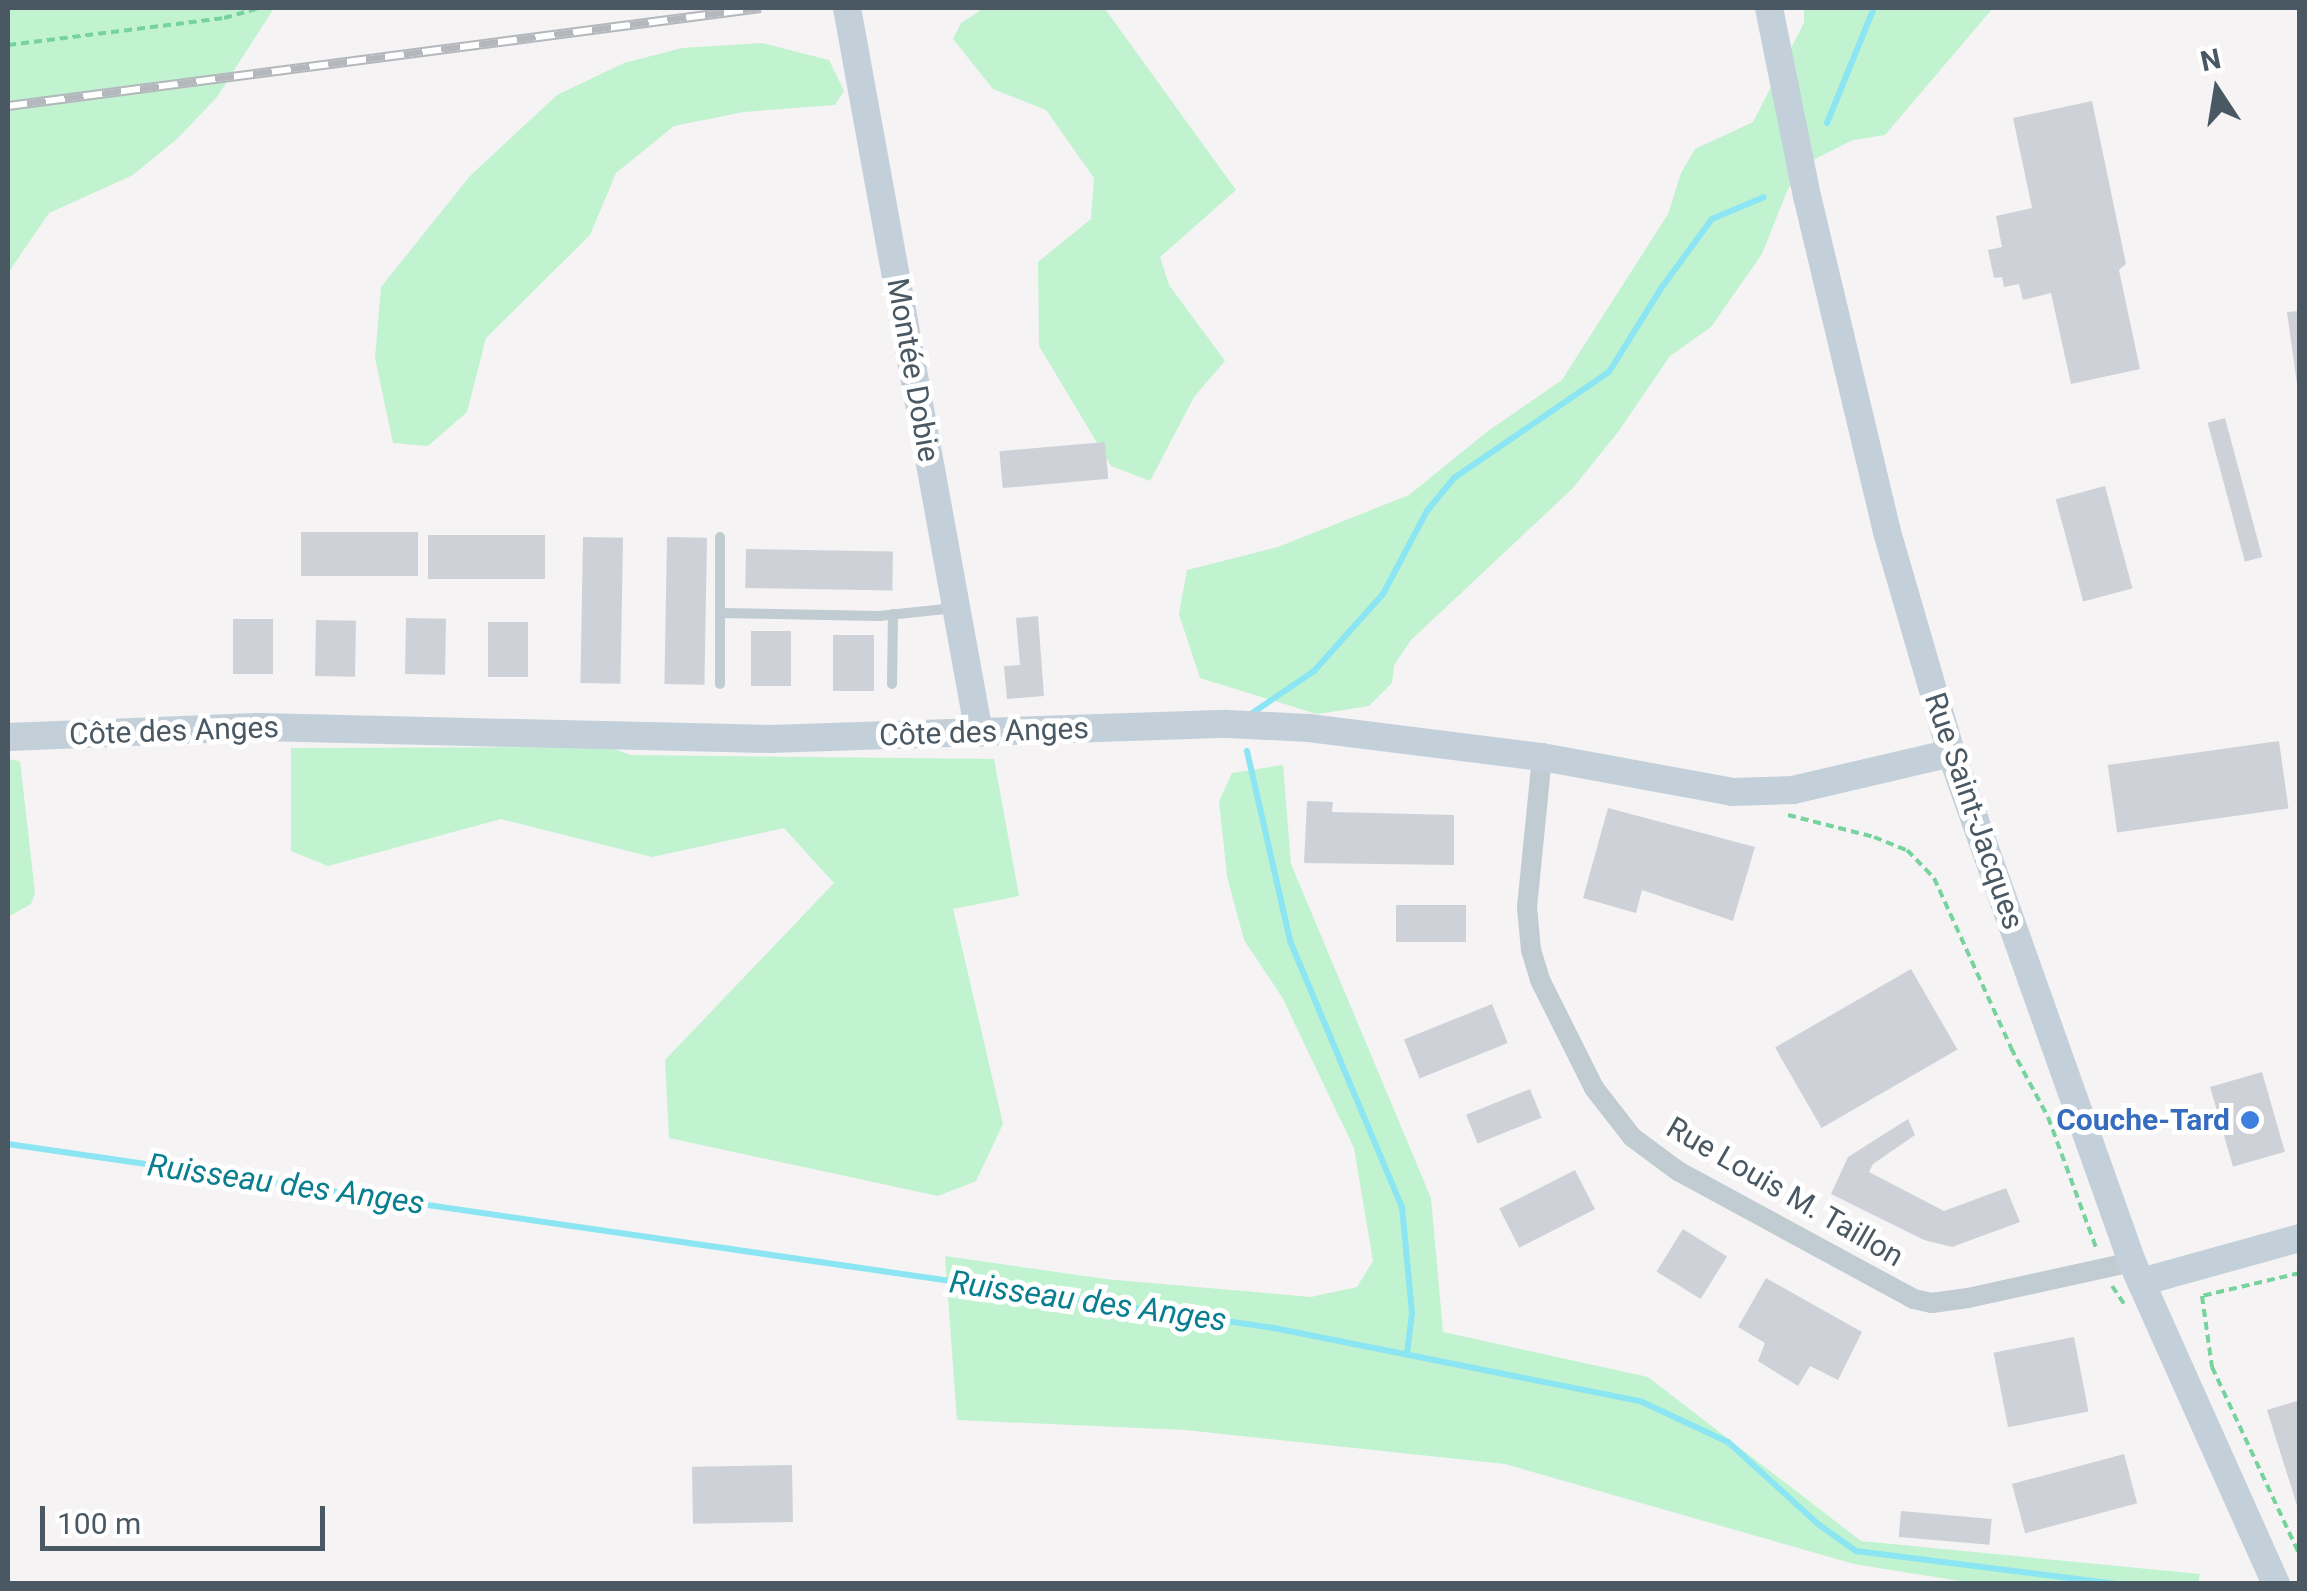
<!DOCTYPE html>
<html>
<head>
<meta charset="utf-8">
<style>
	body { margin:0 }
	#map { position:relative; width:2307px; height:1591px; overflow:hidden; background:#f5f3f3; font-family:Roboto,sans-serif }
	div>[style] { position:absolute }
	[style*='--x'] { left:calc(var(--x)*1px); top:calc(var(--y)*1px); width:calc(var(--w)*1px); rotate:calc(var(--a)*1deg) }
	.green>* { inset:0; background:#c1f3d0 }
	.stream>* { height:6px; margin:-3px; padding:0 3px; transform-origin:3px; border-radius:3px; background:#8ce5f2 }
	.building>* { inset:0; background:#ced2d8; transform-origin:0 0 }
	.path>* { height:4px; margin-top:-2px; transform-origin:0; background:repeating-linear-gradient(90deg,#76d39d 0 8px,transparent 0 13px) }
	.lane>* { height:10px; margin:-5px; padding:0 5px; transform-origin:5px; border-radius:5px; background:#c0cbd2 }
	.street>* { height:20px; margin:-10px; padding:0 10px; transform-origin:10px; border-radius:10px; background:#c0cbd2 }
	.secondary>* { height:28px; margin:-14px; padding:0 14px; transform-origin:14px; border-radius:14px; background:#c3d0da }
	.rail>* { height:10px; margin-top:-5px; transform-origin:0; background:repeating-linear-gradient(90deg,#fff 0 19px,#b4b8bd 0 38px); box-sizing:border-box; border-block:2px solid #b4b8bd }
	.dots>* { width:28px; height:28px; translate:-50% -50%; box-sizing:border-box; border:5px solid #fff; border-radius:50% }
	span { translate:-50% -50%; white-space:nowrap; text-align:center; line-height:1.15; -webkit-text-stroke:10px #fff; paint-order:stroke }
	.street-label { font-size:30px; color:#495862 }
	.shop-label { font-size:30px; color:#366cbe; font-weight:700 }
	.right { translate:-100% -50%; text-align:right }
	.water-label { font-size:32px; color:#087e8f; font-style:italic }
	.frame { position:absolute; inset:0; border:10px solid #495862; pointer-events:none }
	.north { position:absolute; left:2167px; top:40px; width:100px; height:100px; -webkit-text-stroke:8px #fff; paint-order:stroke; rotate:348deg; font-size:28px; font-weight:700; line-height:40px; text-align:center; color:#495862 }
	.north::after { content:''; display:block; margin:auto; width:35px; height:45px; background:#495862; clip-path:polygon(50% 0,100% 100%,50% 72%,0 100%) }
	.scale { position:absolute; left:40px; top:1506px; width:285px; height:45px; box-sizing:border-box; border:5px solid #495862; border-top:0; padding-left:12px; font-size:30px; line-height:35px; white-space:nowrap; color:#495862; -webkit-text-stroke:8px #fff; paint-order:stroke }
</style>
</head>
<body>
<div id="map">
	<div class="green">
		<div style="clip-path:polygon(8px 8px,274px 8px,217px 97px,178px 138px,133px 175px,49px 213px,8px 273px)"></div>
		<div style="clip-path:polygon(984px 8px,1105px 9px,1236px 190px,1160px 257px,1169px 285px,1225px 361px,1194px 397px,1150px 481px,1111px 466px,1039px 346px,1038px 262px,1091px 219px,1094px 178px,1046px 110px,993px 89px,953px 39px,961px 23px)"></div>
		<div style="clip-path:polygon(1804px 8px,1993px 8px,1885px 135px,1853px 140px,1807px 163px,1787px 191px,1762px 254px,1711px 327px,1670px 356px,1618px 432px,1572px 489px,1411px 640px,1394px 665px,1392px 683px,1369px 706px,1317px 714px,1200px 678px,1179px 614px,1187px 570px,1278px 547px,1409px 495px,1488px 431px,1562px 380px,1668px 214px,1681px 173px,1695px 149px,1753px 122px,1804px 23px)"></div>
		<div style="clip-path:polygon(762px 43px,829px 60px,844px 91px,835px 105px,744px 112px,674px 126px,616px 173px,590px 235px,486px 338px,467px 412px,428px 446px,393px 443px,375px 358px,381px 287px,470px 176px,557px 95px,624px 63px,682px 48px)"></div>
		<div style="clip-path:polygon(609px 747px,631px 755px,994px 759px,1019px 896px,953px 909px,1003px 1124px,976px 1181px,938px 1196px,669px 1138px,665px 1060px,834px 883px,784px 828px,652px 857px,501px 819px,328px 866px,291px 851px,291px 748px)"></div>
		<div style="clip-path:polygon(8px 759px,20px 761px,35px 893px,31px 904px,8px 917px)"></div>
		<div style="clip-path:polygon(1283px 765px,1291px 864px,1431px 1198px,1443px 1332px,1648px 1377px,1861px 1541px,2200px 1574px,2198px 1583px,1972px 1583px,1854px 1564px,1505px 1464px,1185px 1430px,957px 1420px,945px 1256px,1105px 1279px,1311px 1297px,1357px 1287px,1373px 1261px,1354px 1148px,1282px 997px,1244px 940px,1227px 876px,1219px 801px,1232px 773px)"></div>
	</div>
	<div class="stream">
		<div style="--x:1827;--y:123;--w:124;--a:-67.8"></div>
		<div style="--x:1248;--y:716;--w:80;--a:-34.3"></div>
		<div style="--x:1314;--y:671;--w:103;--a:-48.1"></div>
		<div style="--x:1383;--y:594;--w:94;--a:-62.1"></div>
		<div style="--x:1427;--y:511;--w:43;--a:-50.7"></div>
		<div style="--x:1454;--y:478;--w:188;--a:-34.4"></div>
		<div style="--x:1609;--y:372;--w:100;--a:-58.1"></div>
		<div style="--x:1662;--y:287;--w:84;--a:-53.7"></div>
		<div style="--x:1712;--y:219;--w:56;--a:-22.9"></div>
		<div style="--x:1247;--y:751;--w:195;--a:77.2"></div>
		<div style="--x:1290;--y:941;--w:289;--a:67.2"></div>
		<div style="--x:1402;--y:1207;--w:106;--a:84.6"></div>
		<div style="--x:1412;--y:1313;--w:39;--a:97"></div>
		<div style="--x:8;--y:1144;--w:1279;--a:8.27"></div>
		<div style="--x:1274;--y:1328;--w:373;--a:11.3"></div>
		<div style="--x:1640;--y:1401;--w:97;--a:25"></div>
		<div style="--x:1728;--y:1442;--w:122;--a:42.3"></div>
		<div style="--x:1818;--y:1524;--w:47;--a:35.4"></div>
		<div style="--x:1856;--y:1551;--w:265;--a:7.2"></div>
	</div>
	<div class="building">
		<div style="clip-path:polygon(2092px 101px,2126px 264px,2119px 270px,2140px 369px,2071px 384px,2051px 293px,2023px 300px,2019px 284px,2004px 287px,2002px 277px,1994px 278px,1988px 250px,2002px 247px,1996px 216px,2032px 208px,2013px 118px)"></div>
		<div style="clip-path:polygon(2300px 311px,2300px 384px,2297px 384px,2287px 312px)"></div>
		<div style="left:2225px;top:418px;width:144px;height:18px;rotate:75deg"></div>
		<div style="left:1105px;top:442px;width:37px;height:106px;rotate:85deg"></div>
		<div style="left:2105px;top:486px;width:106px;height:51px;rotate:75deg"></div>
		<div style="left:301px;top:532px;width:117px;height:44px"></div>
		<div style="left:428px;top:535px;width:117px;height:44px"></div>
		<div style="left:583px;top:537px;width:40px;height:146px;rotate:1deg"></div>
		<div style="left:667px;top:537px;width:40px;height:147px;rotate:1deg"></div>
		<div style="left:746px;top:549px;width:147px;height:39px;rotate:1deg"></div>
		<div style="clip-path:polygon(1038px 616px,1044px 696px,1007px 699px,1004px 666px,1020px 665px,1016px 618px)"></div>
		<div style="left:406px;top:618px;width:40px;height:56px;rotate:1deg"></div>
		<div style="left:233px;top:619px;width:40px;height:55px"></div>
		<div style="left:316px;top:620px;width:40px;height:56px;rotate:1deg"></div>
		<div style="left:488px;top:622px;width:40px;height:55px"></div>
		<div style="left:751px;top:631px;width:40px;height:55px"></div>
		<div style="left:833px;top:635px;width:41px;height:56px"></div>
		<div style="left:2279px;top:741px;width:68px;height:173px;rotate:82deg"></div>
		<div style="clip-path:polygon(1307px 801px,1333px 802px,1332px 812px,1454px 815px,1454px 865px,1304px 863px)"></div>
		<div style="clip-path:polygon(1608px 808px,1755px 847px,1733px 921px,1642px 890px,1636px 913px,1583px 898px)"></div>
		<div style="left:1396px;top:905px;width:70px;height:37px"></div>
		<div style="left:1911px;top:969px;width:93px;height:157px;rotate:60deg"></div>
		<div style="left:1492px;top:1004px;width:42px;height:95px;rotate:68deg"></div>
		<div style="left:2262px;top:1072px;width:83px;height:54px;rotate:74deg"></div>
		<div style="left:1530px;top:1089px;width:31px;height:69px;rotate:68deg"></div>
		<div style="clip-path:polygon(1908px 1119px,1915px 1135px,1873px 1164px,1869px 1172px,1944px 1211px,2006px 1188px,2020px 1222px,1952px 1247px,1924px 1240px,1831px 1194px,1848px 1157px)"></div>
		<div style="left:1575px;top:1170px;width:44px;height:85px;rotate:63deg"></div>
		<div style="left:1683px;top:1229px;width:52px;height:50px;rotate:32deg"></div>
		<div style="clip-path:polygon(1766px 1278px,1862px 1332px,1838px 1380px,1810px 1366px,1798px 1386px,1758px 1361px,1765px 1343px,1738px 1327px)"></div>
		<div style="left:2074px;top:1337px;width:76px;height:82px;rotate:79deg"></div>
		<div style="clip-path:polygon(2300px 1400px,2300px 1511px,2299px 1512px,2267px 1410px)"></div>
		<div style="left:2124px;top:1454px;width:51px;height:116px;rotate:75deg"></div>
		<div style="left:792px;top:1465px;width:57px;height:100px;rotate:89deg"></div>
		<div style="left:1901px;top:1511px;width:91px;height:26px;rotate:5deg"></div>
	</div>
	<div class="path">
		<div style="--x:8;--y:45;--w:218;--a:-7.1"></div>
		<div style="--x:224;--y:18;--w:36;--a:-16"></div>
		<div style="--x:1788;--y:815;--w:89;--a:14.3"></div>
		<div style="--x:1874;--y:837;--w:35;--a:22"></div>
		<div style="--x:1907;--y:850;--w:39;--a:46"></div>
		<div style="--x:1934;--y:878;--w:187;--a:65.6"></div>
		<div style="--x:2011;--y:1048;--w:78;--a:61.8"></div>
		<div style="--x:2048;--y:1117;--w:142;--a:69.8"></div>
		<div style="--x:2300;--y:1273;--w:101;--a:166.8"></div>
		<div style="--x:2202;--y:1296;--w:72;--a:82"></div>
		<div style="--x:2212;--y:1367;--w:208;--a:65"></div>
		<div style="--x:2112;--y:1286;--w:25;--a:56"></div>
	</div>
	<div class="lane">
		<div style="--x:720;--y:537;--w:76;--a:90"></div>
		<div style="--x:720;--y:613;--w:159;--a:1.1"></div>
		<div style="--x:879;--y:616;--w:76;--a:-6"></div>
		<div style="--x:720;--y:684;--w:71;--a:-90"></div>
		<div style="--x:892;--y:684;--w:70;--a:-89.2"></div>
	</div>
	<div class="street">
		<div style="--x:1542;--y:757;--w:151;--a:95.7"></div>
		<div style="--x:1527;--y:907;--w:43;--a:84.7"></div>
		<div style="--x:1531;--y:950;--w:31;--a:73"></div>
		<div style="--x:1540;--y:980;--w:121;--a:63.4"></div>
		<div style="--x:1594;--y:1088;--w:62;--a:52.2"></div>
		<div style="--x:1632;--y:1137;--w:57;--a:36.5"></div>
		<div style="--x:1678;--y:1171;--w:268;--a:28.5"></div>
		<div style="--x:1914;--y:1299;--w:18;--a:13"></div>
		<div style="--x:1932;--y:1303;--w:36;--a:-8"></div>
		<div style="--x:1968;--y:1298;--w:168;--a:-12.4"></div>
	</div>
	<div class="secondary">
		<div style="--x:847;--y:8;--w:737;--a:79.68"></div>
		<div style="--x:1769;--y:8;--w:192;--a:78.6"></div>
		<div style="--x:1807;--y:196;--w:345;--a:76.6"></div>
		<div style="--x:1887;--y:532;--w:230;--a:73.8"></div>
		<div style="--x:1951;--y:753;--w:540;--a:70.42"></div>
		<div style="--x:2132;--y:1262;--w:353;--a:65.9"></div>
		<div style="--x:8;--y:737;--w:252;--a:-2.3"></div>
		<div style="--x:260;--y:727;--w:510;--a:1.35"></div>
		<div style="--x:770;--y:739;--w:457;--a:-1.9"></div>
		<div style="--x:1227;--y:724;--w:82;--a:2.8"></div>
		<div style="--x:1309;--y:728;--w:235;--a:7.1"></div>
		<div style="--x:1542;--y:757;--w:193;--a:10.4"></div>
		<div style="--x:1732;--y:792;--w:61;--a:-1.9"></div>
		<div style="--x:1793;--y:790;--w:162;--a:-13.2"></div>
		<div style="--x:2141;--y:1282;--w:165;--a:-15.5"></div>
	</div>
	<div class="rail">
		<div style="--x:8;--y:106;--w:759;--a:-7.42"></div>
	</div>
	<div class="dots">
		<div style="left:2250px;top:1120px;background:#3f7fe0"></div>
	</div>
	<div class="street-label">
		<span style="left:913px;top:370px;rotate:80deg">Montée Dobie</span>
		<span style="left:174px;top:731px;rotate:-2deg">Côte des Anges</span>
		<span style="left:984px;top:732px;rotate:-2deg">Côte des Anges</span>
		<span style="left:1974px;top:811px;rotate:71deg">Rue Saint-Jacques</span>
		<span style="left:1785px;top:1192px;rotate:30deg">Rue Louis M. Taillon</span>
	</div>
	<div class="shop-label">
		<span class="right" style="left:2230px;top:1120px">Couche-Tard</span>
	</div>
	<div class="water-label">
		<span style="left:286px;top:1184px;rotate:8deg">Ruisseau des Anges</span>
		<span style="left:1088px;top:1301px;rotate:8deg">Ruisseau des Anges</span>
	</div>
	<div class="frame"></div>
	<div class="north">N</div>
	<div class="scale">100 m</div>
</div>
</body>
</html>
